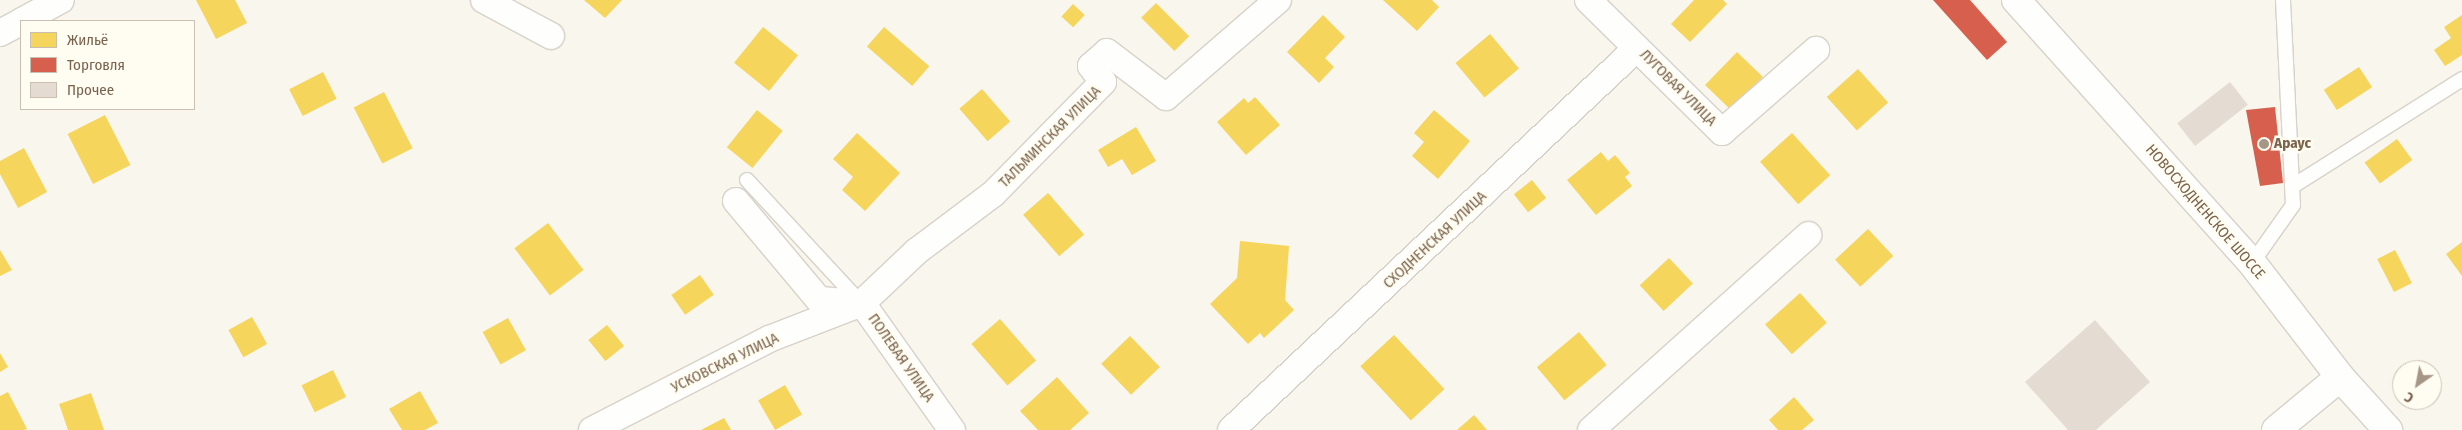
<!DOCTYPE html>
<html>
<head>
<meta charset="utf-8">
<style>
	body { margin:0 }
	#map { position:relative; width:2462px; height:430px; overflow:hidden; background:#f9f6ee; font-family:"Fira Sans Condensed",sans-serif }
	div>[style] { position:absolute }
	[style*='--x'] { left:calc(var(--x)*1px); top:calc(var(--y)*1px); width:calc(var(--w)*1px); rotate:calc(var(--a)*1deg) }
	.homes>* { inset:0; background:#f6d55c; transform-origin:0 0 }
	.shops>* { inset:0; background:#d6604d }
	.building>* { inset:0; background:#e4dcd3; transform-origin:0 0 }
	.roads { filter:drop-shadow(1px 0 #d7d2c9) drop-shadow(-1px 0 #d7d2c9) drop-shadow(0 1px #d7d2c9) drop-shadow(0 -1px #d7d2c9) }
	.lane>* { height:14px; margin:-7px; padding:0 7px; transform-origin:7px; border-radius:7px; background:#fefefc }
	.street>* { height:26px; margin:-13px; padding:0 13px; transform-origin:13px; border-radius:13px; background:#fefefc }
	.secondary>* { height:28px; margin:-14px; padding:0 14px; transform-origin:14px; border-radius:14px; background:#fefefc }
	.dots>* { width:14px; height:14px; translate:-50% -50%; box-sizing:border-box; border:2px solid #fffcf2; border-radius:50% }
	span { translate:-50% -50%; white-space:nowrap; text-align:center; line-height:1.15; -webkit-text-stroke:5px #fffcf2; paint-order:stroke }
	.street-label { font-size:15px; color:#7a634c }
	.poi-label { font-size:15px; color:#7a634c; font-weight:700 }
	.left { translate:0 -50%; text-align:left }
	.legend { position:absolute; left:20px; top:20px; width:175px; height:90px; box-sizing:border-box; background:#fffcf2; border:1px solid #cabfb0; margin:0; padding:6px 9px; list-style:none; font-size:15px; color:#7a634c }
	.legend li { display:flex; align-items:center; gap:10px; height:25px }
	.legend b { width:25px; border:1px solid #cabfb0 }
	.north { position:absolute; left:2392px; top:360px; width:50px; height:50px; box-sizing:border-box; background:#fffcf2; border:1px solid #cabfb0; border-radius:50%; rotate:213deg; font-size:14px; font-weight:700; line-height:20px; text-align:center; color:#7a634c }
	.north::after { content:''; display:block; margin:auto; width:18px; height:22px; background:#a69685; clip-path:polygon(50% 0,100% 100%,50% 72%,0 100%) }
</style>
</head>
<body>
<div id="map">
	<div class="homes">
		<div style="clip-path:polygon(196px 0,235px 0,247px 23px,216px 39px)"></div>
		<div style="clip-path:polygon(584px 0,622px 0,605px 18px)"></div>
		<div style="clip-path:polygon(1383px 0,1432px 0,1439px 7px,1417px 31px)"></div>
		<div style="clip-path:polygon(1694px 0,1723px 0,1727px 4px,1690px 42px,1671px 24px)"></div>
		<div style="left:1156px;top:3px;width:47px;height:21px;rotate:45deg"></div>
		<div style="left:1073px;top:4px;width:16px;height:17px;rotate:43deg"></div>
		<div style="clip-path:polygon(1323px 15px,1345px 37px,1325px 58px,1334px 67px,1319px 83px,1287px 52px)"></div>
		<div style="clip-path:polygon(2462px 15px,2462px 55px,2445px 66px,2434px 50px,2451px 38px,2444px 27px)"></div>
		<div style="left:763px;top:27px;width:45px;height:46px;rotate:39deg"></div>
		<div style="left:884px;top:27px;width:60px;height:26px;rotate:41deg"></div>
		<div style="left:1490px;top:34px;width:45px;height:45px;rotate:50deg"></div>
		<div style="left:1737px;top:52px;width:36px;height:46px;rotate:44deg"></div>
		<div style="left:2359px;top:67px;width:24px;height:42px;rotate:57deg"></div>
		<div style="left:1858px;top:69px;width:45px;height:42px;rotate:48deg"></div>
		<div style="left:323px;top:72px;width:30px;height:38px;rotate:63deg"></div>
		<div style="left:982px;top:89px;width:43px;height:30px;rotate:49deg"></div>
		<div style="left:384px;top:92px;width:63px;height:34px;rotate:63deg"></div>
		<div style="clip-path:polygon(1255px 97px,1280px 125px,1246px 155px,1217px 122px,1244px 98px,1248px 103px)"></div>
		<div style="left:757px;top:110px;width:33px;height:48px;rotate:39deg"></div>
		<div style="clip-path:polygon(1434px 110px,1470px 141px,1438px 179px,1412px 156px,1424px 142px,1414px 133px)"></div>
		<div style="left:105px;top:115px;width:56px;height:42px;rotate:63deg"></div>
		<div style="clip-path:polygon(1136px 127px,1156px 161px,1132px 175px,1122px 159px,1108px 167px,1098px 150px)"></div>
		<div style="clip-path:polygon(857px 133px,900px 173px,865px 211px,842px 190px,853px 177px,833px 159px)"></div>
		<div style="left:1792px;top:133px;width:57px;height:43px;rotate:48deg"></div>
		<div style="left:2397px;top:139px;width:26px;height:40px;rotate:54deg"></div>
		<div style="clip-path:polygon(24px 148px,47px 192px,18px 208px,0 174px,0 161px)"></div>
		<div style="clip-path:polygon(1601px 152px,1608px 161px,1615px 155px,1630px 173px,1625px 177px,1632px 186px,1596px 215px,1567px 180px)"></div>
		<div style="left:1532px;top:180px;width:23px;height:23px;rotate:52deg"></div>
		<div style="left:1048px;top:193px;width:55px;height:33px;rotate:49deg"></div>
		<div style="left:548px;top:223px;width:59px;height:42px;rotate:53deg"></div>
		<div style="left:1868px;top:229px;width:37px;height:45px;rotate:47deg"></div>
		<div style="clip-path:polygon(1240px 241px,1289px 246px,1285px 300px,1294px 310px,1264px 338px,1260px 333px,1248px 344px,1210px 304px,1237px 278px)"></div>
		<div style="clip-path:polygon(2462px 242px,2462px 276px,2446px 254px)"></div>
		<div style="clip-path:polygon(0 250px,12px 270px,0 276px)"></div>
		<div style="left:2395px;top:250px;width:37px;height:20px;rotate:63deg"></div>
		<div style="left:1669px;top:258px;width:35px;height:40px;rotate:47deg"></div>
		<div style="left:700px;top:275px;width:24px;height:35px;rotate:55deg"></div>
		<div style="left:1800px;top:293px;width:40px;height:47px;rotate:48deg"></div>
		<div style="left:252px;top:317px;width:31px;height:27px;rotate:61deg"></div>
		<div style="left:508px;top:318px;width:37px;height:29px;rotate:61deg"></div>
		<div style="left:1000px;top:319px;width:55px;height:38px;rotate:49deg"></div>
		<div style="left:607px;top:325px;width:27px;height:24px;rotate:51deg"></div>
		<div style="left:1579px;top:332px;width:43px;height:55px;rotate:50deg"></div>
		<div style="left:1394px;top:335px;width:74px;height:46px;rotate:47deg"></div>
		<div style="left:1130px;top:336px;width:43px;height:40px;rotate:46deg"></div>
		<div style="clip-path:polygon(0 353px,8px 367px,0 372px)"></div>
		<div style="left:333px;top:370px;width:30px;height:35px;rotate:64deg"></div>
		<div style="clip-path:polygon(1057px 377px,1089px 413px,1070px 430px,1038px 430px,1020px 411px)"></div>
		<div style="left:785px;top:385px;width:34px;height:31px;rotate:60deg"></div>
		<div style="clip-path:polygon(420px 391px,438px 423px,425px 430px,402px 430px,389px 409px)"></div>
		<div style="clip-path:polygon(8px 392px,27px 429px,24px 430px,0 430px,0 396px)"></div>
		<div style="clip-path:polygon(91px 393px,104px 430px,68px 430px,59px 404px)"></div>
		<div style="clip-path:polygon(1794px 397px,1814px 420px,1802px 430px,1778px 430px,1769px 420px)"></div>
		<div style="clip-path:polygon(1474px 415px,1487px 430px,1457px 430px)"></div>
		<div style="clip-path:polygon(724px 418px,731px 430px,701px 430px)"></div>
	</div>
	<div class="shops">
		<div style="clip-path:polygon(1933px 0,1970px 0,2007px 42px,1987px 60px)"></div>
		<div style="clip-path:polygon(2275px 107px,2283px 183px,2260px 186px,2246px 110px)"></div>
	</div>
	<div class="building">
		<div style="left:2230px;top:82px;width:29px;height:67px;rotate:52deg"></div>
		<div style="clip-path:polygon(2095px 320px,2150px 382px,2096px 430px,2068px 430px,2025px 382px)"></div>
	</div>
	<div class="roads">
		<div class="lane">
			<div style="--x:747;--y:180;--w:168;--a:47.2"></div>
			<div style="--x:2293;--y:186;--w:200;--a:-32.3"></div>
			<div style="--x:2252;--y:263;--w:71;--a:-54.7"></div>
			<div style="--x:2293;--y:205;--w:205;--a:-92.8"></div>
		</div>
		<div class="street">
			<div style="--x:484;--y:0;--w:76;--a:28.2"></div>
			<div style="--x:1588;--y:0;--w:188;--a:44.6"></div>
			<div style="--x:1722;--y:132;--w:125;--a:-41.1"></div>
			<div style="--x:22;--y:21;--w:44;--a:-28.3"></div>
			<div style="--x:0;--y:33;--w:24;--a:-28"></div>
			<div style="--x:736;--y:201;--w:129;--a:50"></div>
			<div style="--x:819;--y:300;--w:43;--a:4"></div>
			<div style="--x:862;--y:303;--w:156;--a:54.7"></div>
			<div style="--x:592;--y:430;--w:199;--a:-27.2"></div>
			<div style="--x:769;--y:339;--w:100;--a:-21.2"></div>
			<div style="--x:862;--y:303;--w:76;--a:-43.4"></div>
			<div style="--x:917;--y:251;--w:95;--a:-36.9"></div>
			<div style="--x:993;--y:194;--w:157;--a:-45.5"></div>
			<div style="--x:1103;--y:82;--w:20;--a:-127"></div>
			<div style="--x:1091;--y:66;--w:21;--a:-41"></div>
			<div style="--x:1107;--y:52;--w:74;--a:37.3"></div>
			<div style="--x:1166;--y:97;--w:148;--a:-40.9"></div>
			<div style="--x:1231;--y:430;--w:557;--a:-43.26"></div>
			<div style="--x:1591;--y:430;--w:292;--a:-41.9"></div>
		</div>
		<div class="secondary">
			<div style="--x:2016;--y:0;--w:353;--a:48.1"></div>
			<div style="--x:2252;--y:263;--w:144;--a:52.3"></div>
			<div style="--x:2340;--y:377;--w:72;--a:47.8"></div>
			<div style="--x:2276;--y:430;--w:83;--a:-39.6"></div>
		</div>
	</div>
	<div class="dots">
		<div style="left:2264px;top:144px;background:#a69685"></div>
	</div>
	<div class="street-label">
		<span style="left:1678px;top:88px;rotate:45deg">ЛУГОВАЯ УЛИЦА</span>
		<span style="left:1050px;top:137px;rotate:-45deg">ТАЛЬМИНСКАЯ УЛИЦА</span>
		<span style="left:2205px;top:212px;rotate:49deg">НОВОСХОДНЕНСКОЕ ШОССЕ</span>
		<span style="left:1435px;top:240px;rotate:-43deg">СХОДНЕНСКАЯ УЛИЦА</span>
		<span style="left:901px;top:358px;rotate:55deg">ПОЛЕВАЯ УЛИЦА</span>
		<span style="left:725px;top:363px;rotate:-26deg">УСКОВСКАЯ УЛИЦА</span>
	</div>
	<div class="poi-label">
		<span class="left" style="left:2274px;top:144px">Араус</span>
	</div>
	<ul class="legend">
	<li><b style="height:14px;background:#f6d55c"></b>Жильё</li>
	<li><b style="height:14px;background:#d6604d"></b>Торговля</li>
	<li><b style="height:14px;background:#e4dcd3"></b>Прочее</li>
	</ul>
	<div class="north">С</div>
</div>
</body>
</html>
